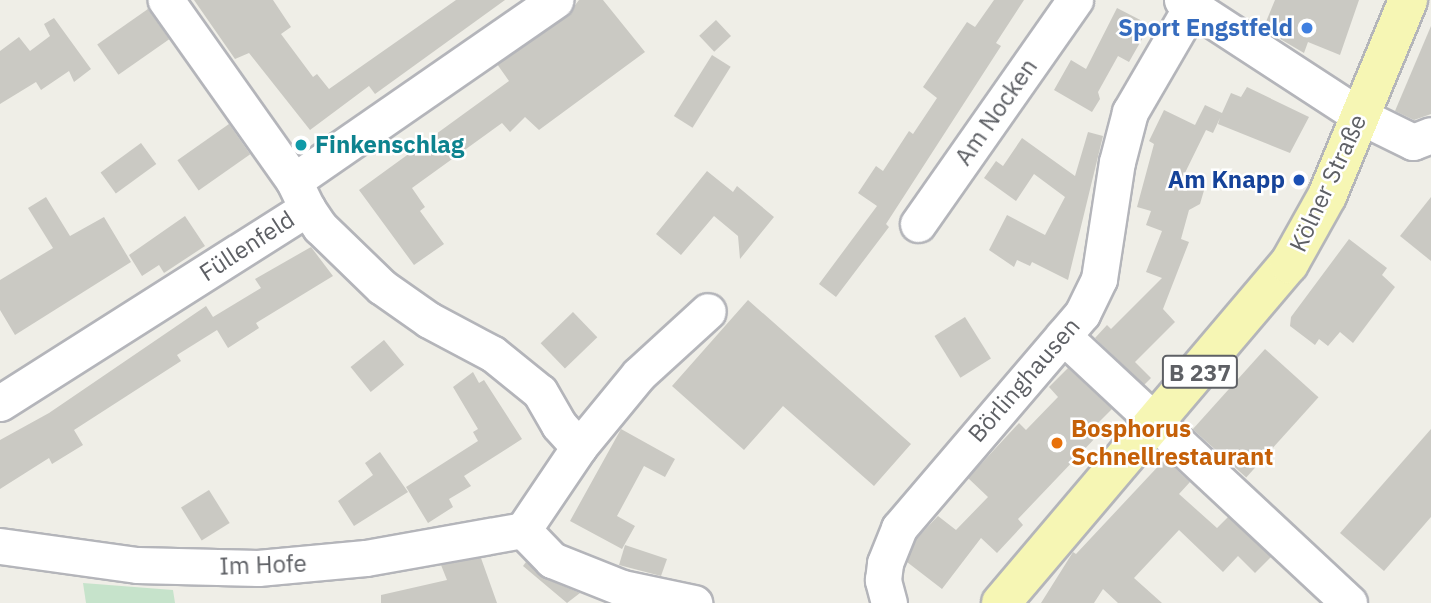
<!DOCTYPE html>
<html>
<head>
<meta charset="utf-8">
<style>
	body { margin:0 }
	#map { position:relative; width:1431px; height:603px; overflow:hidden; background:#efeee7; font-family:"IBM Plex Sans",sans-serif }
	div>[style] { position:absolute }
	[style*='--x'] { left:calc(var(--x)*1px); top:calc(var(--y)*1px); width:calc(var(--w)*1px); rotate:calc(var(--a)*1deg) }
	.green>* { inset:0; background:#c6e3cb }
	.building>* { inset:0; background:#cac9c3; transform-origin:0 0 }
	.roads { filter:drop-shadow(2px 0 #b4b5ba) drop-shadow(-2px 0 #b4b5ba) drop-shadow(0 2px #b4b5ba) drop-shadow(0 -2px #b4b5ba) }
	.minor>* { height:35px; margin:-17.5px; padding:0 17.5px; transform-origin:17.5px; border-radius:17.5px; background:#fff }
	.major>* { height:38px; margin:-19px; padding:0 19px; transform-origin:19px; border-radius:19px; background:#f6f6b4 }
	.dots>* { width:19px; height:19px; translate:-50% -50%; box-sizing:border-box; border:4px solid #fff; border-radius:50% }
	span { translate:-50% -50%; white-space:nowrap; text-align:center; line-height:1.15; -webkit-text-stroke:5px #fff; paint-order:stroke }
	.shield-label span { padding:2px 5px; background:#fff; border:2px solid; border-radius:5px; -webkit-text-stroke-width:0 }
	.shield-label { font-size:23px; color:#5e6065; font-weight:700 }
	.shop-label { font-size:24px; color:#366cbe; font-weight:700 }
	.right { translate:-100% -50%; text-align:right }
	.street-label { font-size:24px; color:#5e6065 }
	.culture-label { font-size:24px; color:#0d838f; font-weight:700 }
	.left { translate:0 -50%; text-align:left }
	.transit-label { font-size:24px; color:#164399; font-weight:700 }
	.food-label { font-size:24px; color:#c56008; font-weight:700 }
</style>
</head>
<body>
<div id="map">
	<div class="green">
		<div style="clip-path:polygon(83px 583px,173px 590px,175px 603px,86px 603px)"></div>
	</div>
	<div class="building">
		<div style="clip-path:polygon(194px 0,273px 0,291px 27px,281px 34px,313px 77px,317px 74px,329px 89px,456px 0,505px 0,375px 94px,369px 86px,310px 130px,249px 53px,235px 59px)"></div>
		<div style="clip-path:polygon(579px 0,603px 0,645px 52px,539px 130px,525px 117px,510px 132px,502px 123px,412px 188px,425px 207px,420px 211px,444px 244px,414px 265px,359px 190px,509px 81px,497px 64px,566px 17px)"></div>
		<div style="clip-path:polygon(994px 0,1024px 0,996px 43px,1001px 46px,886px 224px,889px 227px,836px 297px,819px 284px,877px 206px,858px 193px,876px 166px,883px 171px,909px 131px,913px 134px,937px 98px,923px 87px,967px 22px,975px 27px)"></div>
		<div style="clip-path:polygon(1275px 0,1359px 0,1340px 55px,1308px 42px,1304px 53px,1263px 29px)"></div>
		<div style="clip-path:polygon(1117px 8px,1150px 25px,1129px 62px,1118px 56px,1098px 92px,1100px 99px,1092px 112px,1054px 90px,1071px 60px,1086px 69px)"></div>
		<div style="left:148px;top:9px;width:37px;height:62px;rotate:55deg"></div>
		<div style="clip-path:polygon(54px 18px,91px 69px,74px 82px,69px 71px,41px 90px,36px 82px,0 104px,0 51px,19px 37px,30px 51px,50px 36px,44px 24px)"></div>
		<div style="left:716px;top:20px;width:22px;height:23px;rotate:47deg"></div>
		<div style="clip-path:polygon(1431px 26px,1431px 114px,1414px 120px,1395px 111px)"></div>
		<div style="left:712px;top:55px;width:22px;height:72px;rotate:32deg"></div>
		<div style="clip-path:polygon(1247px 87px,1309px 117px,1290px 153px,1218px 124px,1220px 118px,1213px 133px,1206px 130px,1181px 181px,1205px 187px,1200px 204px,1189px 210px,1181px 239px,1189px 242px,1163px 309px,1175px 322px,1135px 362px,1151px 378px,1144px 385px,1095px 338px,1107px 325px,1111px 329px,1162px 278px,1146px 272px,1162px 231px,1146px 225px,1151px 211px,1137px 207px,1154px 144px,1149px 141px,1164px 110px,1195px 125px,1205px 105px,1222px 113px,1231px 93px,1241px 97px)"></div>
		<div style="left:229px;top:124px;width:37px;height:63px;rotate:55deg"></div>
		<div style="clip-path:polygon(1088px 132px,1103px 136px,1068px 280px,1032px 262px,1030px 266px,1017px 260px,1014px 267px,989px 250px,1007px 215px,1045px 235px,1065px 197px,1034px 174px,1016px 201px,984px 178px,996px 161px,1003px 166px,1022px 138px,1075px 176px)"></div>
		<div style="left:141px;top:143px;width:26px;height:50px;rotate:54deg"></div>
		<div style="clip-path:polygon(707px 171px,733px 192px,737px 186px,774px 217px,740px 259px,738px 236px,714px 216px,681px 255px,656px 234px)"></div>
		<div style="clip-path:polygon(46px 197px,70px 236px,104px 217px,131px 262px,15px 335px,0 310px,0 280px,53px 248px,28px 208px)"></div>
		<div style="clip-path:polygon(1431px 197px,1431px 261px,1400px 236px)"></div>
		<div style="clip-path:polygon(185px 216px,205px 246px,164px 273px,159px 265px,142px 276px,129px 255px)"></div>
		<div style="clip-path:polygon(1349px 239px,1387px 268px,1382px 275px,1395px 287px,1353px 343px,1340px 332px,1328px 346px,1319px 339px,1315px 345px,1290px 326px,1291px 317px)"></div>
		<div style="clip-path:polygon(311px 247px,333px 276px,256px 323px,259px 328px,228px 348px,217px 330px,177px 355px,181px 361px,74px 430px,83px 445px,52px 464px,49px 458px,0 489px,0 440px,49px 413px,206px 306px,213px 317px,261px 288px,255px 279px)"></div>
		<div style="clip-path:polygon(748px 300px,911px 444px,874px 486px,783px 406px,744px 450px,672px 386px)"></div>
		<div style="left:573px;top:312px;width:35px;height:45px;rotate:46deg"></div>
		<div style="left:965px;top:317px;width:49px;height:36px;rotate:58deg"></div>
		<div style="left:384px;top:340px;width:32px;height:43px;rotate:51deg"></div>
		<div style="left:1265px;top:349px;width:72px;height:108px;rotate:42deg"></div>
		<div style="clip-path:polygon(1068px 368px,1112px 409px,1093px 428px,1098px 435px,1018px 519px,1023px 525px,997px 553px,981px 538px,942px 589px,907px 562px,916px 539px,938px 516px,956px 530px,988px 497px,968px 478px,1019px 423px,1026px 430px,1058px 397px,1049px 387px)"></div>
		<div style="clip-path:polygon(473px 372px,479px 383px,484px 380px,522px 439px,464px 476px,471px 486px,449px 499px,453px 507px,428px 523px,406px 487px,478px 441px,473px 432px,478px 429px,453px 387px)"></div>
		<div style="clip-path:polygon(621px 429px,675px 459px,665px 477px,644px 466px,617px 516px,635px 526px,622px 549px,570px 521px)"></div>
		<div style="clip-path:polygon(1431px 429px,1431px 517px,1384px 571px,1340px 533px)"></div>
		<div style="clip-path:polygon(380px 452px,408px 492px,354px 526px,338px 501px,373px 475px,365px 463px)"></div>
		<div style="clip-path:polygon(1165px 459px,1190px 482px,1179px 494px,1217px 528px,1228px 517px,1271px 557px,1255px 573px,1238px 556px,1223px 572px,1179px 530px,1134px 578px,1162px 603px,1118px 603px,1103px 589px,1094px 603px,1041px 603px,1073px 552px,1076px 554px)"></div>
		<div style="left:209px;top:490px;width:39px;height:33px;rotate:58deg"></div>
		<div style="clip-path:polygon(625px 545px,667px 559px,661px 576px,619px 565px)"></div>
		<div style="clip-path:polygon(481px 558px,497px 603px,381px 603px,381px 595px,447px 580px,441px 565px)"></div>
		<div style="clip-path:polygon(526px 562px,544px 578px,580px 593px,567px 603px,523px 566px)"></div>
	</div>
	<div class="roads">
		<div class="minor">
			<div style="--x:1182;--y:0;--w:212;--a:33.1"></div>
			<div style="--x:1360;--y:116;--w:59;--a:26.1"></div>
			<div style="--x:1413;--y:142;--w:19;--a:-21"></div>
			<div style="--x:294;--y:181;--w:318;--a:-34.7"></div>
			<div style="--x:307;--y:208;--w:23;--a:56"></div>
			<div style="--x:320;--y:227;--w:86;--a:44.1"></div>
			<div style="--x:382;--y:287;--w:57;--a:35.1"></div>
			<div style="--x:429;--y:320;--w:72;--a:28"></div>
			<div style="--x:493;--y:354;--w:60;--a:39"></div>
			<div style="--x:540;--y:392;--w:38;--a:60"></div>
			<div style="--x:559;--y:425;--w:30;--a:48"></div>
			<div style="--x:918;--y:224;--w:274;--a:-55"></div>
			<div style="--x:1063;--y:336;--w:391;--a:43"></div>
			<div style="--x:0;--y:403;--w:364;--a:-32.4"></div>
			<div style="--x:307;--y:208;--w:30;--a:-116"></div>
			<div style="--x:294;--y:181;--w:222;--a:-125.3"></div>
			<div style="--x:523;--y:530;--w:100;--a:-56"></div>
			<div style="--x:579;--y:447;--w:94;--a:-50.6"></div>
			<div style="--x:639;--y:374;--w:93;--a:-42.4"></div>
			<div style="--x:0;--y:546;--w:138;--a:7.9"></div>
			<div style="--x:137;--y:565;--w:121;--a:1.4"></div>
			<div style="--x:258;--y:568;--w:108;--a:-5.3"></div>
			<div style="--x:366;--y:558;--w:159;--a:-10.1"></div>
			<div style="--x:523;--y:530;--w:42;--a:46"></div>
			<div style="--x:552;--y:560;--w:75;--a:21.8"></div>
			<div style="--x:622;--y:588;--w:74;--a:11.8"></div>
			<div style="--x:889;--y:603;--w:24;--a:-105"></div>
			<div style="--x:883;--y:580;--w:17;--a:-83"></div>
			<div style="--x:885;--y:563;--w:38;--a:-68"></div>
			<div style="--x:899;--y:528;--w:282;--a:-49.5"></div>
			<div style="--x:1082;--y:314;--w:39;--a:-64"></div>
			<div style="--x:1099;--y:279;--w:118;--a:-81.3"></div>
			<div style="--x:1117;--y:162;--w:52;--a:-75.4"></div>
			<div style="--x:1130;--y:112;--w:119;--a:-59.8"></div>
		</div>
		<div class="major">
			<div style="--x:1001;--y:603;--w:445;--a:-49.7"></div>
			<div style="--x:1289;--y:264;--w:78;--a:-60.8"></div>
			<div style="--x:1327;--y:196;--w:212;--a:-67.5"></div>
		</div>
	</div>
	<div class="dots">
		<div style="left:1307px;top:28px;background:#3f7fe0"></div>
		<div style="left:301px;top:145px;background:#0f9aa8"></div>
		<div style="left:1299px;top:180px;background:#1a4fb4"></div>
		<div style="left:1057px;top:443px;background:#e8710a"></div>
	</div>
	<div class="shield-label">
		<span style="left:1200px;top:372px">B 237</span>
	</div>
	<div class="shop-label">
		<span class="right" style="left:1293px;top:28px">Sport Engstfeld</span>
	</div>
	<div class="street-label">
		<span style="left:996px;top:112px;rotate:-55deg">Am Nocken</span>
		<span style="left:1328px;top:183px;rotate:-65deg">Kölner Straße</span>
		<span style="left:247px;top:246px;rotate:-33deg">Füllenfeld</span>
		<span style="left:1024px;top:380px;rotate:-49deg">Börlinghausen</span>
		<span style="left:263px;top:565px;rotate:-2deg">Im Hofe</span>
	</div>
	<div class="culture-label">
		<span class="left" style="left:315px;top:145px">Finkenschlag</span>
	</div>
	<div class="transit-label">
		<span class="right" style="left:1285px;top:180px">Am Knapp</span>
	</div>
	<div class="food-label">
		<span class="left" style="left:1071px;top:443px">Bosphorus<br>Schnellrestaurant</span>
	</div>
</div>
</body>
</html>
